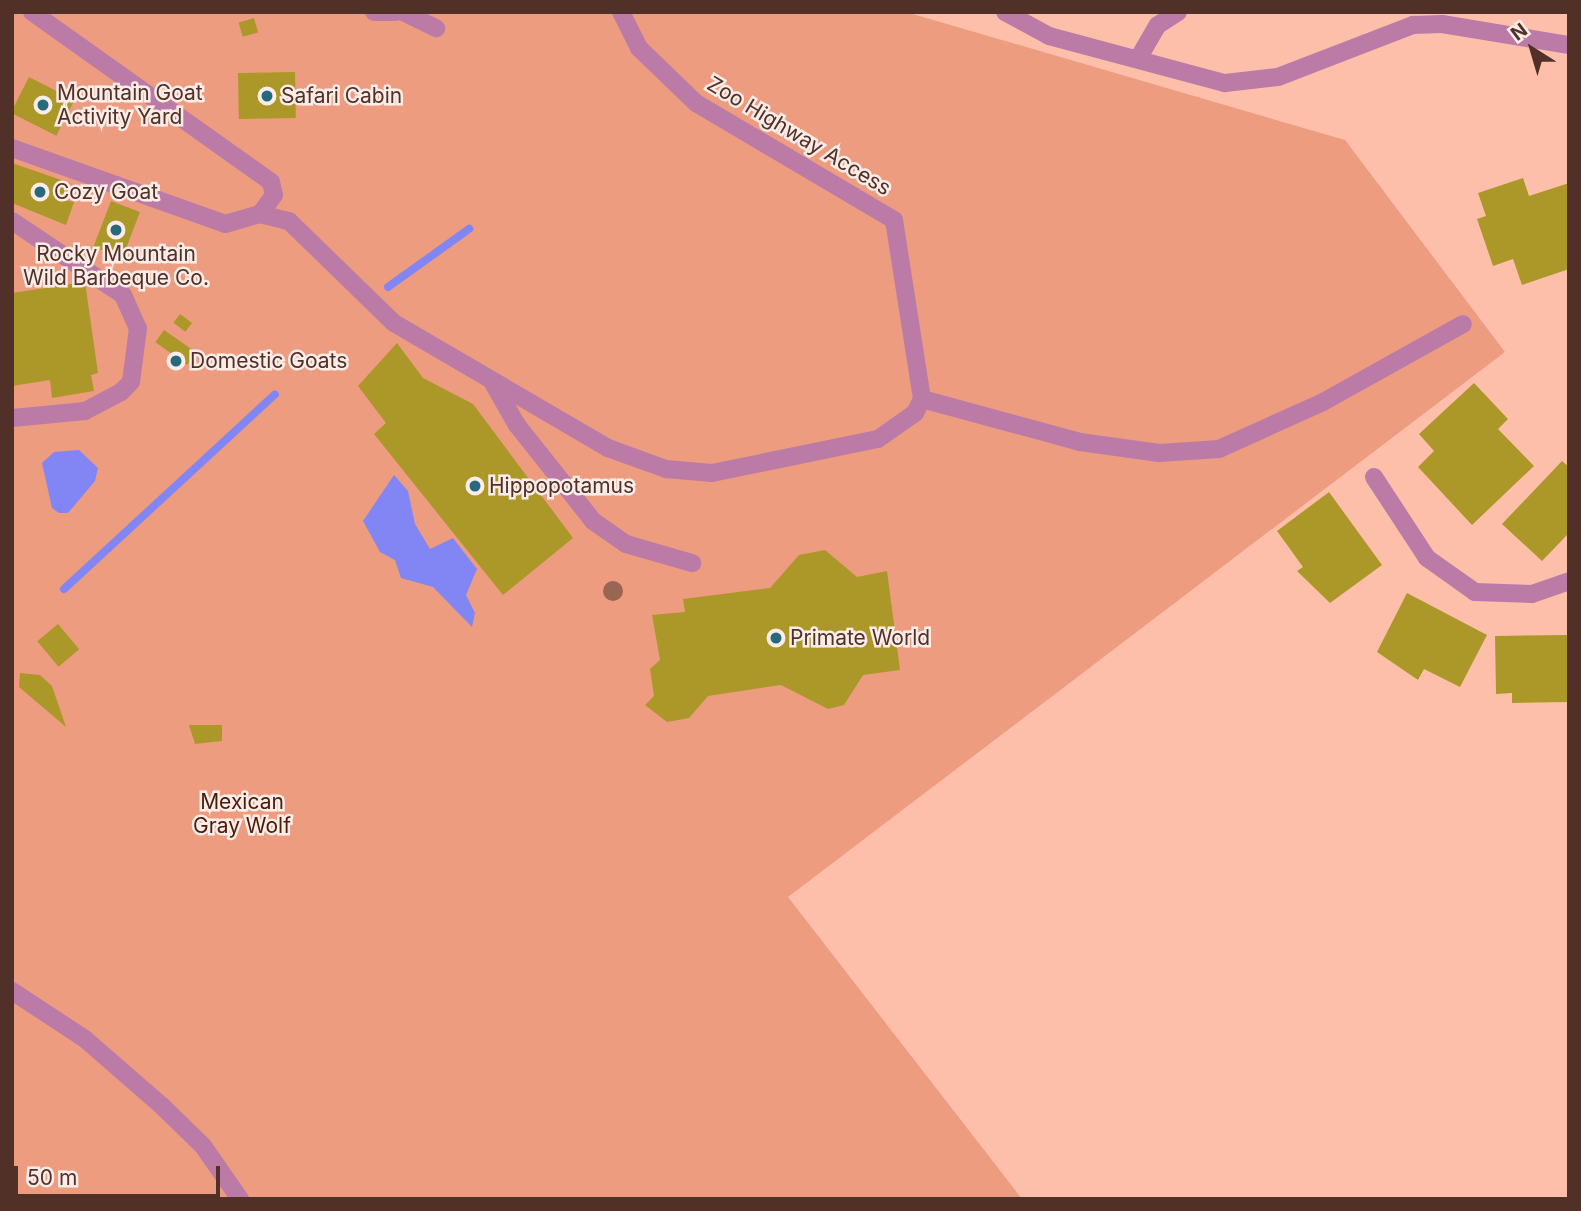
<!DOCTYPE html>
<html>
<head>
<meta charset="utf-8">
<style>
	body { margin:0 }
	#map { position:relative; width:1581px; height:1211px; overflow:hidden; background:#febfaa; font-family:Inter,sans-serif }
	div>[style] { position:absolute }
	[style*='--x'] { left:calc(var(--x)*1px); top:calc(var(--y)*1px); width:calc(var(--w)*1px); rotate:calc(var(--a)*1deg) }
	.green>* { inset:0; background:#ed9c80 }
	.water>* { inset:0; background:#8286f4 }
	.stream>* { height:8px; margin:-4px; padding:0 4px; transform-origin:4px; border-radius:4px; background:#8286f4 }
	.building>* { inset:0; background:#ab9828; transform-origin:0 0 }
	.minor>* { height:18px; margin:-9px; padding:0 9px; transform-origin:9px; border-radius:9px; background:#bc7ba7 }
	.trees>* { width:20px; height:20px; margin:-10px; border-radius:50%; background:#9a6552 }
	.dots>* { width:19px; height:19px; translate:-50% -50%; box-sizing:border-box; border:4px solid #fdece7; border-radius:50% }
	span { translate:-50% -50%; white-space:nowrap; text-align:center; line-height:1.15; -webkit-text-stroke:5px #fdece7; paint-order:stroke }
	.poi-label { font-size:21px; color:#513127 }
	.left { translate:0 -50%; text-align:left }
	.street-label { font-size:21px; color:#513127 }
	.park-label { font-size:21px; color:#491b0a }
	.frame { position:absolute; inset:0; border:14px solid #513127; pointer-events:none }
	.north { position:absolute; left:1497px; top:14px; width:70px; height:70px; -webkit-text-stroke:5px #fdece7; paint-order:stroke; rotate:323deg; font-size:19px; font-weight:700; line-height:28px; text-align:center; color:#513127 }
	.north::after { content:''; display:block; margin:auto; width:24px; height:32px; background:#513127; clip-path:polygon(50% 0,100% 100%,50% 72%,0 100%) }
	.scale { position:absolute; left:14px; top:1166px; width:206px; height:32px; box-sizing:border-box; border:4px solid #513127; border-top:0; padding-left:9px; font-size:21px; line-height:24px; white-space:nowrap; color:#513127; -webkit-text-stroke:5px #fdece7; paint-order:stroke }
</style>
</head>
<body>
<div id="map">
	<div class="green">
		<div style="clip-path:polygon(12px 12px,906px 12px,1345px 140px,1505px 352px,788px 897px,1022px 1199px,12px 1199px)"></div>
	</div>
	<div class="water">
		<div style="clip-path:polygon(79px 450px,98px 468px,95px 481px,68px 513px,59px 513px,52px 508px,42px 463px,54px 452px)"></div>
		<div style="clip-path:polygon(394px 475px,408px 491px,415px 524px,430px 549px,453px 538px,477px 569px,466px 595px,475px 613px,472px 627px,433px 587px,401px 578px,395px 560px,380px 552px,363px 521px)"></div>
	</div>
	<div class="stream">
		<div style="--x:388;--y:287;--w:100;--a:-35.6"></div>
		<div style="--x:64;--y:589;--w:287;--a:-42.7"></div>
	</div>
	<div class="building">
		<div style="left:254px;top:18px;width:15px;height:16px;rotate:74deg"></div>
		<div style="left:295px;top:72px;width:46px;height:57px;rotate:89deg"></div>
		<div style="left:29px;top:77px;width:51px;height:40px;rotate:27deg"></div>
		<div style="clip-path:polygon(12px 163px,70px 183px,65px 200px,74px 202px,66px 225px,12px 203px)"></div>
		<div style="clip-path:polygon(1523px 178px,1529px 196px,1569px 183px,1569px 269px,1522px 285px,1513px 259px,1493px 266px,1477px 219px,1486px 216px,1478px 193px)"></div>
		<div style="left:111px;top:201px;width:31px;height:49px;rotate:21deg"></div>
		<div style="clip-path:polygon(85px 282px,98px 373px,91px 375px,94px 391px,52px 398px,50px 380px,12px 386px,12px 293px)"></div>
		<div style="left:180px;top:314px;width:15px;height:11px;rotate:37deg"></div>
		<div style="left:164px;top:330px;width:39px;height:15px;rotate:35deg"></div>
		<div style="clip-path:polygon(397px 343px,423px 378px,473px 404px,573px 538px,503px 595px,374px 434px,386px 423px,358px 386px)"></div>
		<div style="clip-path:polygon(1474px 383px,1508px 419px,1498px 429px,1534px 466px,1472px 525px,1418px 467px,1434px 451px,1419px 434px)"></div>
		<div style="clip-path:polygon(1562px 461px,1569px 467px,1569px 533px,1542px 561px,1502px 524px)"></div>
		<div style="clip-path:polygon(1329px 492px,1382px 565px,1330px 603px,1297px 571px,1303px 567px,1277px 531px)"></div>
		<div style="clip-path:polygon(825px 550px,857px 577px,887px 571px,900px 670px,863px 675px,844px 705px,828px 709px,781px 685px,708px 696px,689px 718px,667px 722px,645px 705px,654px 696px,650px 669px,660px 660px,652px 615px,685px 612px,683px 599px,770px 588px,799px 555px)"></div>
		<div style="clip-path:polygon(1407px 593px,1487px 635px,1460px 687px,1424px 669px,1418px 680px,1377px 652px)"></div>
		<div style="left:58px;top:624px;width:33px;height:27px;rotate:50deg"></div>
		<div style="clip-path:polygon(1569px 635px,1569px 702px,1512px 703px,1512px 693px,1496px 694px,1495px 636px)"></div>
		<div style="clip-path:polygon(20px 673px,40px 675px,52px 686px,66px 727px,19px 687px)"></div>
		<div style="clip-path:polygon(189px 725px,222px 725px,222px 741px,195px 744px)"></div>
	</div>
	<div class="minor">
		<div style="--x:32;--y:12;--w:293;--a:35.4"></div>
		<div style="--x:271;--y:182;--w:13;--a:77"></div>
		<div style="--x:274;--y:195;--w:24;--a:126"></div>
		<div style="--x:374;--y:12;--w:22;--a:0"></div>
		<div style="--x:403;--y:12;--w:37;--a:26"></div>
		<div style="--x:621;--y:12;--w:40;--a:63.4"></div>
		<div style="--x:639;--y:48;--w:79;--a:44"></div>
		<div style="--x:696;--y:103;--w:230;--a:30.6"></div>
		<div style="--x:894;--y:220;--w:181;--a:81.1"></div>
		<div style="--x:1005;--y:12;--w:50;--a:28.6"></div>
		<div style="--x:1049;--y:36;--w:182;--a:15"></div>
		<div style="--x:1225;--y:83;--w:53;--a:-6.5"></div>
		<div style="--x:1278;--y:77;--w:145;--a:-21.1"></div>
		<div style="--x:1413;--y:25;--w:29;--a:-2"></div>
		<div style="--x:1442;--y:24;--w:129;--a:9.4"></div>
		<div style="--x:1138;--y:59;--w:39;--a:-60"></div>
		<div style="--x:1158;--y:25;--w:24;--a:-33"></div>
		<div style="--x:12;--y:148;--w:226;--a:19.6"></div>
		<div style="--x:225;--y:224;--w:36;--a:-16"></div>
		<div style="--x:260;--y:214;--w:30;--a:14"></div>
		<div style="--x:289;--y:221;--w:146;--a:44.2"></div>
		<div style="--x:394;--y:323;--w:248;--a:30.3"></div>
		<div style="--x:608;--y:448;--w:62;--a:19.9"></div>
		<div style="--x:666;--y:469;--w:46;--a:5"></div>
		<div style="--x:712;--y:473;--w:169;--a:-11.6"></div>
		<div style="--x:878;--y:439;--w:45;--a:-35.1"></div>
		<div style="--x:915;--y:413;--w:16;--a:-63"></div>
		<div style="--x:12;--y:221;--w:133;--a:33.7"></div>
		<div style="--x:123;--y:295;--w:36;--a:66"></div>
		<div style="--x:138;--y:328;--w:54;--a:97.4"></div>
		<div style="--x:131;--y:382;--w:14;--a:135"></div>
		<div style="--x:121;--y:392;--w:41;--a:152.2"></div>
		<div style="--x:85;--y:411;--w:73;--a:174.5"></div>
		<div style="--x:493;--y:383;--w:48;--a:60.3"></div>
		<div style="--x:517;--y:425;--w:122;--a:51.6"></div>
		<div style="--x:593;--y:521;--w:40;--a:34.9"></div>
		<div style="--x:626;--y:544;--w:69;--a:16.1"></div>
		<div style="--x:922;--y:399;--w:164;--a:15.2"></div>
		<div style="--x:1080;--y:442;--w:80;--a:7.9"></div>
		<div style="--x:1159;--y:453;--w:60;--a:-3.8"></div>
		<div style="--x:1219;--y:449;--w:114;--a:-24.3"></div>
		<div style="--x:1323;--y:402;--w:160;--a:-29.1"></div>
		<div style="--x:1374;--y:477;--w:97;--a:56.8"></div>
		<div style="--x:1427;--y:558;--w:59;--a:35.3"></div>
		<div style="--x:1475;--y:592;--w:57;--a:2"></div>
		<div style="--x:1532;--y:594;--w:39;--a:-19"></div>
		<div style="--x:12;--y:991;--w:87;--a:33.3"></div>
		<div style="--x:85;--y:1039;--w:102;--a:41"></div>
		<div style="--x:162;--y:1106;--w:57;--a:44.3"></div>
		<div style="--x:203;--y:1146;--w:65;--a:55.1"></div>
	</div>
	<div class="trees">
		<div style="left:613px;top:591px"></div>
	</div>
	<div class="dots">
		<div style="left:267px;top:96px;background:#286a7d"></div>
		<div style="left:43px;top:105px;background:#286a7d"></div>
		<div style="left:40px;top:192px;background:#286a7d"></div>
		<div style="left:116px;top:230px;background:#286a7d"></div>
		<div style="left:176px;top:361px;background:#286a7d"></div>
		<div style="left:475px;top:486px;background:#286a7d"></div>
		<div style="left:776px;top:638px;background:#286a7d"></div>
	</div>
	<div class="poi-label">
		<span class="left" style="left:57px;top:105px">Mountain Goat<br>Activity Yard</span>
		<span class="left" style="left:281px;top:96px">Safari Cabin</span>
		<span class="left" style="left:54px;top:192px">Cozy Goat</span>
		<span style="left:116px;top:266px">Rocky Mountain<br>Wild Barbeque Co.</span>
		<span class="left" style="left:190px;top:361px">Domestic Goats</span>
		<span class="left" style="left:489px;top:486px">Hippopotamus</span>
		<span class="left" style="left:790px;top:638px">Primate World</span>
	</div>
	<div class="street-label">
		<span style="left:799px;top:136px;rotate:31deg">Zoo Highway Access</span>
	</div>
	<div class="park-label">
		<span style="left:242px;top:814px">Mexican<br>Gray Wolf</span>
	</div>
	<div class="frame"></div>
	<div class="north">N</div>
	<div class="scale">50 m</div>
</div>
</body>
</html>
